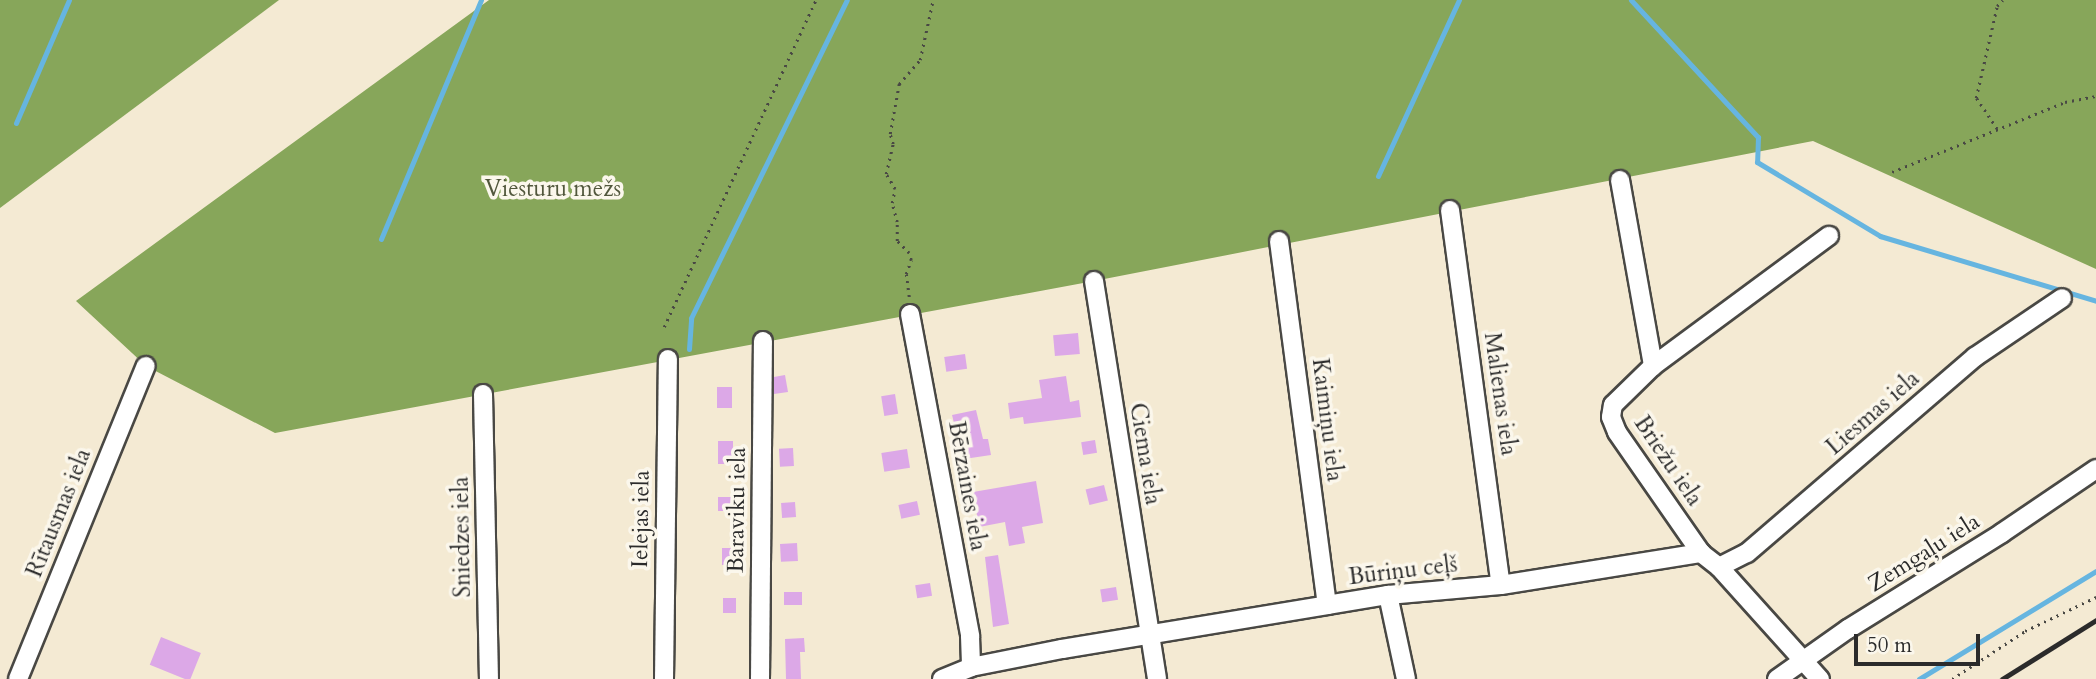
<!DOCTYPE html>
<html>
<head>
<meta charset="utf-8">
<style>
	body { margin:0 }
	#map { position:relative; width:2096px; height:679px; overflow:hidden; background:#f4ead3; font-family:Cardo,serif }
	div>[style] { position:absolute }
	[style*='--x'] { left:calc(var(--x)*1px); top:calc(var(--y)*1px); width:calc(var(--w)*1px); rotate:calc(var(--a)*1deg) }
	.forest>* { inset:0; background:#87a65a }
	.stream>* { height:5px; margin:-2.5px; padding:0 2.5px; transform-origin:2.5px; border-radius:2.5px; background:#66b5e0 }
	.building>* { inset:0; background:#dca8e7; transform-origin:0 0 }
	.path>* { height:2.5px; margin-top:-1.25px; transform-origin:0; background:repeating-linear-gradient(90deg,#494844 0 2px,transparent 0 7px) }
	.roads { filter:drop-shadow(2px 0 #494844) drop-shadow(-2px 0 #494844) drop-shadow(0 2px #494844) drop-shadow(0 -2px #494844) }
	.street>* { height:18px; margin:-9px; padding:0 9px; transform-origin:9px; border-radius:9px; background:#fff }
	.rail>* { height:5px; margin:-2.5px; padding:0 2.5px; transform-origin:2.5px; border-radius:2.5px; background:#2b2b2b }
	span { translate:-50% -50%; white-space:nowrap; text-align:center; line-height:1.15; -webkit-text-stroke:7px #fbf7ec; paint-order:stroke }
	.park-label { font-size:23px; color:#51573c }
	.street-label { font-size:23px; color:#2b2b2b }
	.scale { position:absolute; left:1854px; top:634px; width:126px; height:32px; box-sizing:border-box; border:4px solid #2b2b2b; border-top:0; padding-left:9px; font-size:21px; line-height:24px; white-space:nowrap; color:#2b2b2b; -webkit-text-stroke:5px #fbf7ec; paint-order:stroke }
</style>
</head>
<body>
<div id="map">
	<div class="forest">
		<div style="clip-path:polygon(0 0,279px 0,0 208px)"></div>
		<div style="clip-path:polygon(489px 0,2096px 0,2096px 269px,1813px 141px,1094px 281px,275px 433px,146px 366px,76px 301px)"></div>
	</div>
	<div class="stream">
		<div style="--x:1631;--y:0;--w:187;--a:47.2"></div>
		<div style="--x:1758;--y:137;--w:25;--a:92"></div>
		<div style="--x:1757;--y:162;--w:144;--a:31"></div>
		<div style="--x:1880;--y:236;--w:226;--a:16.7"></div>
		<div style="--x:16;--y:123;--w:134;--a:-66.7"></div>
		<div style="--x:1378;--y:176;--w:194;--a:-65.3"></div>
		<div style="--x:381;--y:239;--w:259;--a:-67.3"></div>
		<div style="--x:689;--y:349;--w:31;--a:-86"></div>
		<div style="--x:691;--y:318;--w:354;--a:-63.9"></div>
		<div style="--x:1919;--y:679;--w:207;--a:-31.4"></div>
	</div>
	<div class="building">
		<div style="left:1078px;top:333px;width:21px;height:25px;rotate:85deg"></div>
		<div style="left:965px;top:354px;width:15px;height:21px;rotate:82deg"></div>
		<div style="clip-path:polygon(785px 375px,788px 392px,774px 394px,774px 377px)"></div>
		<div style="clip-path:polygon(1066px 376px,1070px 402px,1079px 400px,1081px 417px,1024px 424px,1023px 417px,1010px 419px,1008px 403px,1042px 398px,1039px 380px)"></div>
		<div style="left:717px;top:387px;width:15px;height:21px"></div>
		<div style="left:895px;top:394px;width:20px;height:14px;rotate:81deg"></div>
		<div style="clip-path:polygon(976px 410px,983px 439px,988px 439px,991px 455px,964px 459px,960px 426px,955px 427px,952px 415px)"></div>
		<div style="left:1095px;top:440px;width:13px;height:14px;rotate:81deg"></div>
		<div style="left:718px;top:441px;width:15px;height:23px"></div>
		<div style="left:793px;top:448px;width:18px;height:14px;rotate:87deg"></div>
		<div style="left:907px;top:449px;width:19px;height:26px;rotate:81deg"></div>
		<div style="clip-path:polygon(1036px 481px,1043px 523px,1022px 527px,1025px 543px,1009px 546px,1005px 522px,979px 527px,973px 492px)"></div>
		<div style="left:1104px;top:485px;width:16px;height:19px;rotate:76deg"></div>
		<div style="left:718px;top:497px;width:17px;height:14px"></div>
		<div style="left:917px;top:501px;width:14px;height:19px;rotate:78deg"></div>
		<div style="left:795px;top:502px;width:15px;height:14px;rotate:86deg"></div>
		<div style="left:797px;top:543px;width:18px;height:17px;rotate:87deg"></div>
		<div style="left:722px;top:548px;width:15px;height:17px"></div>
		<div style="clip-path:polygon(998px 555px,1009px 624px,993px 627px,985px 557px)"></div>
		<div style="left:930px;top:583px;width:13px;height:15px;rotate:81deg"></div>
		<div style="left:1116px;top:587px;width:13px;height:16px;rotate:81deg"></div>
		<div style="left:784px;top:592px;width:18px;height:13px"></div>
		<div style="left:723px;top:598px;width:13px;height:15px"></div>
		<div style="left:161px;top:637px;width:43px;height:30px;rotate:22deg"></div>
		<div style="clip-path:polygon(804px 638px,805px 652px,800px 652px,801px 679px,786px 679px,785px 639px)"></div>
	</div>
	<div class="path">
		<div style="--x:1997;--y:129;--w:37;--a:-124"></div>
		<div style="--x:1976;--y:98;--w:94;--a:-77.1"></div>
		<div style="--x:1997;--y:6;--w:8;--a:-45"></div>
		<div style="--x:1892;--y:172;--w:187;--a:-22"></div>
		<div style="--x:2065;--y:102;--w:32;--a:-11"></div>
		<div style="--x:909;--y:297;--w:23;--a:-97"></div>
		<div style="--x:906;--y:274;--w:15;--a:-70"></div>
		<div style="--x:911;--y:260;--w:7;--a:-106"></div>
		<div style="--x:909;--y:253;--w:17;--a:-135"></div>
		<div style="--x:897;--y:241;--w:19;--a:-90"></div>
		<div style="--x:897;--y:222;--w:20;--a:-105"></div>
		<div style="--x:892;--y:203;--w:14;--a:-78"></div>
		<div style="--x:895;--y:189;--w:17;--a:-121"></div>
		<div style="--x:886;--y:174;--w:31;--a:-77"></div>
		<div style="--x:893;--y:144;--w:10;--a:-107"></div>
		<div style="--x:890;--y:134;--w:51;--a:-79.8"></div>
		<div style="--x:899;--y:84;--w:32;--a:-49"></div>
		<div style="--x:920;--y:60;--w:61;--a:-77.8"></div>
		<div style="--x:664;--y:327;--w:361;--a:-65.1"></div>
		<div style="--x:1952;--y:679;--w:87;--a:-33.3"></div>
		<div style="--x:2025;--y:631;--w:79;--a:-25.6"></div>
	</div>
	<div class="roads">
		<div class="street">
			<div style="--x:1620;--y:180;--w:189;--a:79.9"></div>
			<div style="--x:1450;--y:210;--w:378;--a:82.3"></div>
			<div style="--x:1279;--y:241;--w:367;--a:82.5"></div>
			<div style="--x:1094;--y:281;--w:403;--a:81"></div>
			<div style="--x:910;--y:314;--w:328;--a:79.4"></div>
			<div style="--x:970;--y:636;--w:31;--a:88"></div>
			<div style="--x:483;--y:394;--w:285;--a:88.8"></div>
			<div style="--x:1701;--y:553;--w:147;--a:-124.8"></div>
			<div style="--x:1617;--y:432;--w:16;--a:-112"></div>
			<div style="--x:1611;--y:417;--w:12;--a:-81"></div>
			<div style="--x:1613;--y:405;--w:56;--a:-44.3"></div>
			<div style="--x:1653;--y:366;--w:219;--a:-36.5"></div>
			<div style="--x:1719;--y:567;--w:31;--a:-27"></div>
			<div style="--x:1747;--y:553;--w:301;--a:-40.7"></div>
			<div style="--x:1975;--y:357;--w:105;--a:-34.1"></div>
			<div style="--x:1388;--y:595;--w:86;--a:77.9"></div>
			<div style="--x:18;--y:679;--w:338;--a:-67.8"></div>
			<div style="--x:664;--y:679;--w:320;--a:-89.3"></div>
			<div style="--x:760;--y:679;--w:338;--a:-89.5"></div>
			<div style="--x:942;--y:679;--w:31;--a:-22"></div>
			<div style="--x:971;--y:667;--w:93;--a:-11.2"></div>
			<div style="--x:1062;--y:649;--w:269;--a:-9.4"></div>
			<div style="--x:1327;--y:605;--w:62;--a:-9.3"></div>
			<div style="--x:1388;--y:595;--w:113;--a:-5.1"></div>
			<div style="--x:1501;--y:585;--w:203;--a:-9.1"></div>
			<div style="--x:1701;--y:553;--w:23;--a:38"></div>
			<div style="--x:1719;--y:567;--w:151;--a:48"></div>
			<div style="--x:1777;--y:679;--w:87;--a:-35.2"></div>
			<div style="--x:1848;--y:629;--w:181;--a:-31.9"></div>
			<div style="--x:2002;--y:533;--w:114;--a:-34.2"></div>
		</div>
	</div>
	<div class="rail">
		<div style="--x:2002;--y:679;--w:111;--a:-32.1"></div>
	</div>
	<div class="park-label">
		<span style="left:553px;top:189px">Viesturu mežs</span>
	</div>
	<div class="street-label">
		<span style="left:1500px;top:394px;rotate:82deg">Malienas iela</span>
		<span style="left:1873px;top:413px;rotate:-41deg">Liesmas iela</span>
		<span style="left:1327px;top:420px;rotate:83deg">Kaimiņu iela</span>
		<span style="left:1145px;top:454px;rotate:81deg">Ciema iela</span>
		<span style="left:1668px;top:461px;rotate:56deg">Briežu iela</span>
		<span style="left:967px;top:486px;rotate:80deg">Bērzaines iela</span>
		<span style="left:737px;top:510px;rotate:-89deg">Baraviku iela</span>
		<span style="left:59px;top:513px;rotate:-68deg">Rītausmas iela</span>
		<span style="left:641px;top:519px;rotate:-89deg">Ielejas iela</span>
		<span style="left:462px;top:537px;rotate:-91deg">Sniedzes iela</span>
		<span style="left:1924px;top:553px;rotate:-32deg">Zemgaļu iela</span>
		<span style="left:1403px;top:571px;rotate:-7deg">Būriņu ceļš</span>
	</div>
	<div class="scale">50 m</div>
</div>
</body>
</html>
